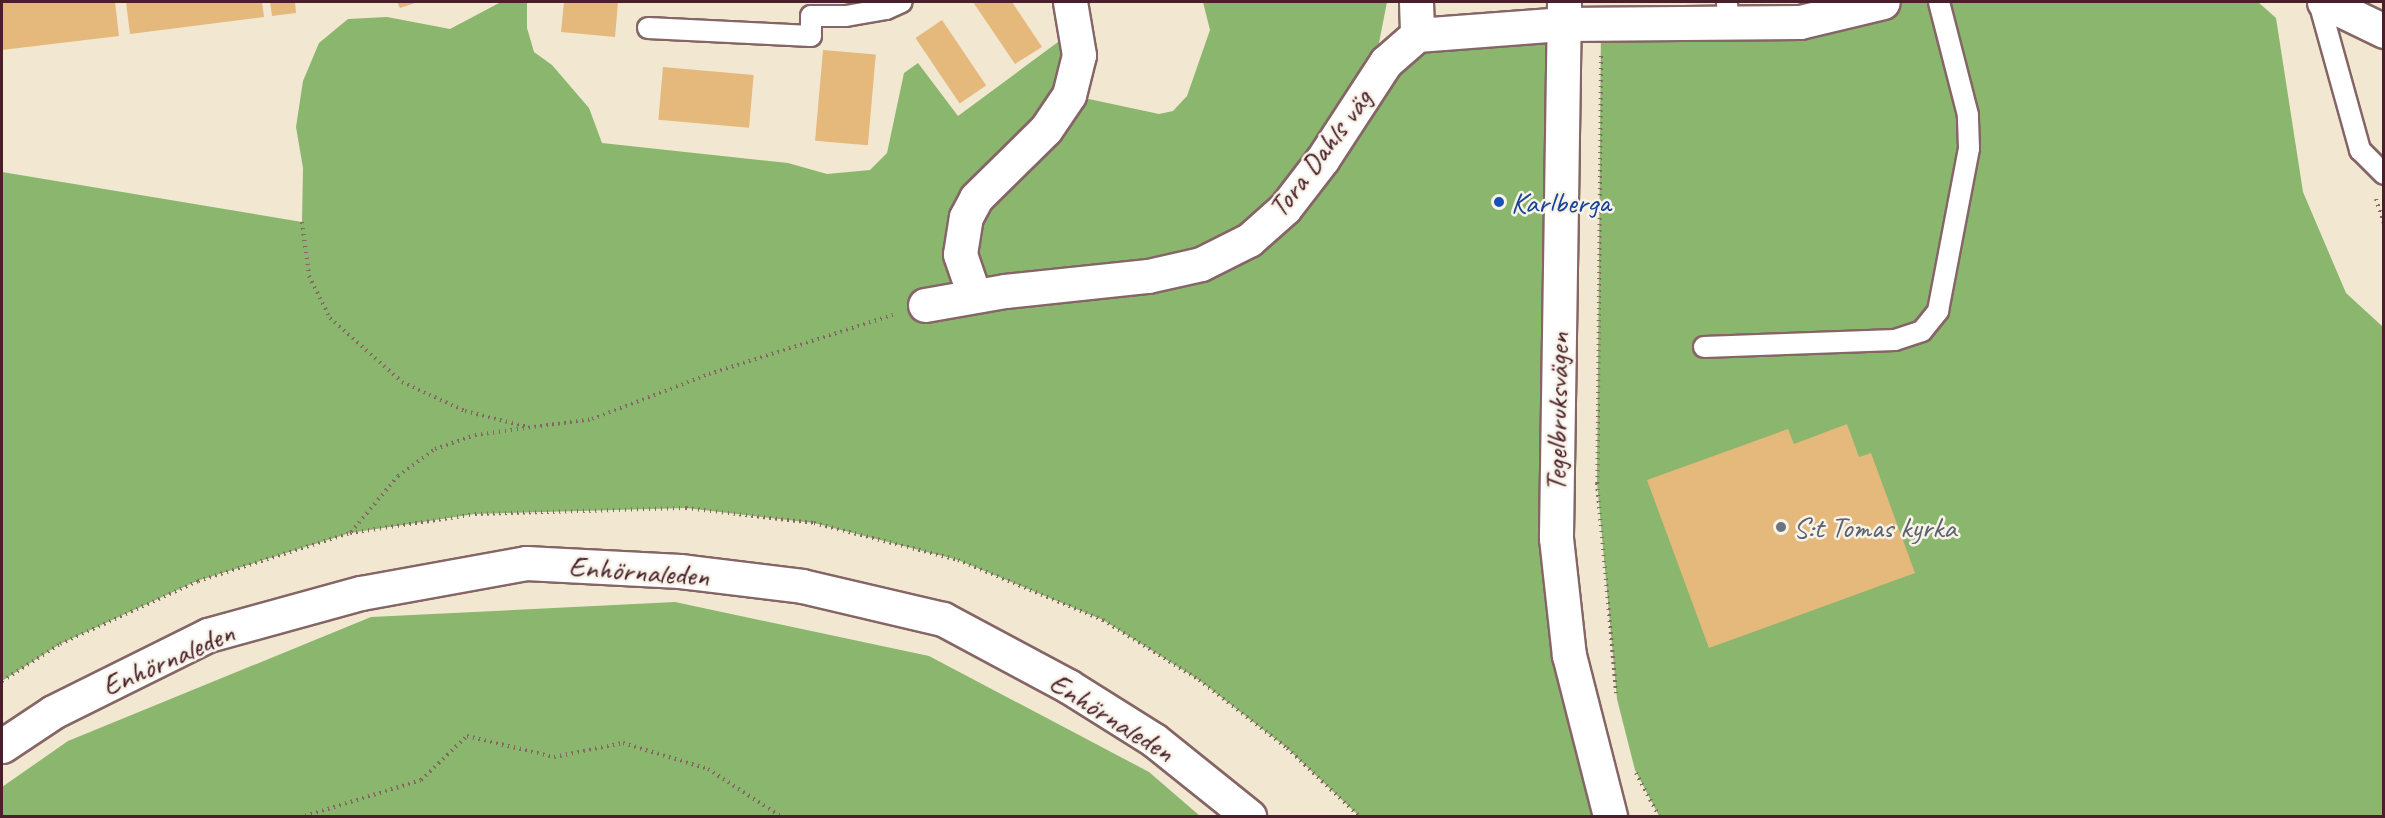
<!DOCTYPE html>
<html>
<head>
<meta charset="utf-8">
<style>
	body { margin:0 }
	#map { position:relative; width:2385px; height:818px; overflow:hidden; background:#f2e8d1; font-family:Caveat,sans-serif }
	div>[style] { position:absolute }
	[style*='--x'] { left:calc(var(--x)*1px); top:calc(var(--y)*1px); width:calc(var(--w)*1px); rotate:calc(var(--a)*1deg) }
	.forest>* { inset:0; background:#8ab66d }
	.building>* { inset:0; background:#e5b87b; transform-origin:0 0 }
	.path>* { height:4px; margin-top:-2px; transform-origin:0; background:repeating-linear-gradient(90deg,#856565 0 1.5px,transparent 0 6px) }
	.roads { filter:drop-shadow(2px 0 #856565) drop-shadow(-2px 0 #856565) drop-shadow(0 2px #856565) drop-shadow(0 -2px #856565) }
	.service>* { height:20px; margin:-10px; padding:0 10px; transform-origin:10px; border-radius:10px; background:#fff }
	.minor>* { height:33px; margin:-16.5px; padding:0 16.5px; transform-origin:16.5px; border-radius:16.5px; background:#fff }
	.tertiary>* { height:33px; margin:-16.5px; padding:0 16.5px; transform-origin:16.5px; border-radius:16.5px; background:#fff }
	.dots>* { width:16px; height:16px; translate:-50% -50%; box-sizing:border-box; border:3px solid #f7f3e8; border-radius:50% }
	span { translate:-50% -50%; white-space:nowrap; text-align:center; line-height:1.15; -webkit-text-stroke:5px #f7f3e8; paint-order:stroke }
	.street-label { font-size:30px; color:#4a1f2b }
	.transit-label { font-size:30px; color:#164399 }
	.left { translate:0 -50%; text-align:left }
	.worship-label { font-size:30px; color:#5b616d }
	.frame { position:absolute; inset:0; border:3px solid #4a1f2b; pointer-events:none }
</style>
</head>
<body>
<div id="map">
	<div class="forest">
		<div style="clip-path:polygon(501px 2px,527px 2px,527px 28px,534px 52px,552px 65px,589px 108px,602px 143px,788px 163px,827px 174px,870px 170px,887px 153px,904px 73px,918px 63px,958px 116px,1077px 28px,1070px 95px,1159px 114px,1173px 111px,1187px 96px,1210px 30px,1203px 2px,1387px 2px,1378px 48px,1417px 35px,1565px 24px,1556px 538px,1610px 816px,1359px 816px,1287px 748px,1199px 680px,1103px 620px,958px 560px,814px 523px,686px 508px,475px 514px,350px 533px,197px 581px,60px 644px,2px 681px,2px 172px,302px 222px,303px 168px,296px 127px,303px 81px,319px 43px,348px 19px,387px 17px,450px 29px)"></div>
		<div style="clip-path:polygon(1801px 2px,2258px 2px,2276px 18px,2303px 192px,2346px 293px,2383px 327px,2383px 816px,1659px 816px,1635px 770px,1617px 699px,1597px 483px,1601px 24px,1800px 21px)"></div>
		<div style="clip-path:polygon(675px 602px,929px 656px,1149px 772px,1200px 816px,2px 816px,2px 787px,68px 741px,371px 617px)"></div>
	</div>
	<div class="building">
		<div style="clip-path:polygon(2px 2px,115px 2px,119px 36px,2px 50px)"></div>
		<div style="clip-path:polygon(126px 2px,262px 2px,264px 17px,130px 34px)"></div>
		<div style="clip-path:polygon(270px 2px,295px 2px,296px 13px,272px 16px)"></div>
		<div style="clip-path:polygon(397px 2px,418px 2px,400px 8px)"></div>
		<div style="clip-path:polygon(564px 2px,618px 2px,615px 37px,561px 32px)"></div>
		<div style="clip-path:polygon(973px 2px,1012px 2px,1042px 47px,1015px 64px)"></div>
		<div style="left:942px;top:20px;width:79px;height:32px;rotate:56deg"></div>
		<div style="left:823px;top:50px;width:53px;height:91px;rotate:5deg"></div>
		<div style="left:663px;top:67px;width:91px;height:53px;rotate:5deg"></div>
		<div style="clip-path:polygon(1847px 424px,1859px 457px,1871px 453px,1915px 573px,1709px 648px,1647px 480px,1788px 429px,1794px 444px)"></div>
	</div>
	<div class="path">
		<div style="--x:1601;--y:56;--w:427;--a:90.5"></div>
		<div style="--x:1597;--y:483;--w:211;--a:84.8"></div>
		<div style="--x:2376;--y:199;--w:25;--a:72"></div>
		<div style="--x:302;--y:222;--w:54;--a:82.6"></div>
		<div style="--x:309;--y:276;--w:47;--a:63.4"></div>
		<div style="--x:330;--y:318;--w:96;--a:41.6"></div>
		<div style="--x:402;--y:382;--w:69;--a:24.7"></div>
		<div style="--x:465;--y:411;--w:65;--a:14.3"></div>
		<div style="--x:351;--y:532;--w:73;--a:-50"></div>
		<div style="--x:398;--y:476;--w:46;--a:-36.1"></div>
		<div style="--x:435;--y:449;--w:42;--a:-19.3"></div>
		<div style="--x:475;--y:435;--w:118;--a:-7.8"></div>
		<div style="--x:592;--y:419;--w:125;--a:-21"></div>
		<div style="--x:709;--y:374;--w:193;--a:-17.8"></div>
		<div style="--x:2;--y:681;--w:69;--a:-32.5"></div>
		<div style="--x:60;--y:644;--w:152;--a:-24.5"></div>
		<div style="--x:198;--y:581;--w:159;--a:-17.5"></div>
		<div style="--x:350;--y:533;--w:126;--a:-8.6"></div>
		<div style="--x:475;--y:514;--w:211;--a:-1.6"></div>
		<div style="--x:686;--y:508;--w:129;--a:6.7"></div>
		<div style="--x:814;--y:523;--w:149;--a:14.4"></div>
		<div style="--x:958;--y:560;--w:157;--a:22.5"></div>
		<div style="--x:1103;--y:620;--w:113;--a:32"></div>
		<div style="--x:1199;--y:680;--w:111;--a:37.7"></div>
		<div style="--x:1287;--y:748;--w:99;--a:43.4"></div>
		<div style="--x:1636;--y:773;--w:49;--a:61.9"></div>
		<div style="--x:305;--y:816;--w:121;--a:-17.2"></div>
		<div style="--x:421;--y:780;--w:64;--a:-43.7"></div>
		<div style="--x:467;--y:736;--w:89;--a:13.6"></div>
		<div style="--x:554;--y:757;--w:70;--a:-11.5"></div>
		<div style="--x:623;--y:743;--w:89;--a:17"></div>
		<div style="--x:708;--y:769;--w:86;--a:33.1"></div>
	</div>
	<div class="roads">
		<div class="service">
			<div style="--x:1727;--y:2;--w:21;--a:87"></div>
			<div style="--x:2319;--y:2;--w:154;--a:74.5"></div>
			<div style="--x:2360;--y:150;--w:34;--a:45"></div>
			<div style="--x:648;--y:28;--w:163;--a:2.8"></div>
			<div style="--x:811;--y:36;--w:20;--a:-90"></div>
			<div style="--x:811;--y:16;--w:35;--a:0"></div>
			<div style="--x:846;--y:16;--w:41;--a:-9.9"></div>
			<div style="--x:886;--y:9;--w:17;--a:-24"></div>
			<div style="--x:1704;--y:347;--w:191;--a:-2.1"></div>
			<div style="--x:1895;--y:340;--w:28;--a:-18"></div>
			<div style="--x:1922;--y:331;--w:26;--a:-51"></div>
			<div style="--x:1938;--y:311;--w:166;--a:-79.2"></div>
			<div style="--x:1969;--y:148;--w:33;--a:-92"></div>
			<div style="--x:1968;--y:115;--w:117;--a:-104.4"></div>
		</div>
		<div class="minor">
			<div style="--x:1416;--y:2;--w:33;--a:88"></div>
			<div style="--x:1564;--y:2;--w:536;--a:90.86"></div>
			<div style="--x:1556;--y:538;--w:118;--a:83.7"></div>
			<div style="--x:1569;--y:655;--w:166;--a:75.7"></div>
			<div style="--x:2324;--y:2;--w:67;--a:25.8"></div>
			<div style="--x:974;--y:295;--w:43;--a:-108.9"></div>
			<div style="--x:960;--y:254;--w:37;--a:-81"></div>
			<div style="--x:966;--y:217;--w:21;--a:-62"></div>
			<div style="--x:976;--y:198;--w:98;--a:-44.6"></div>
			<div style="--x:1046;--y:129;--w:41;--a:-55.9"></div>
			<div style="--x:1069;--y:95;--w:41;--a:-76"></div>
			<div style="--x:1079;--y:55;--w:54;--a:-99.6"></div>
			<div style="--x:925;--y:305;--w:81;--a:-9.9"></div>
			<div style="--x:1005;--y:291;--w:144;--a:-6"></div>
			<div style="--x:1148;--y:276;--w:54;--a:-12.8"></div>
			<div style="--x:1201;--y:264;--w:54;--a:-26.6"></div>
			<div style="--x:1249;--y:240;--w:48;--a:-41.6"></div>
			<div style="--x:1285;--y:208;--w:61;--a:-52.4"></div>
			<div style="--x:1322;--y:160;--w:117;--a:-56.9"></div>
			<div style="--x:1386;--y:62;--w:41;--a:-41.1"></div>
			<div style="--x:1417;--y:35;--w:148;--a:-4.3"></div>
			<div style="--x:1565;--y:24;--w:235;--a:-0.5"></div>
			<div style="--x:1800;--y:22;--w:85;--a:-13.5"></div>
		</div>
		<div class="tertiary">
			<div style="--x:2;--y:746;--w:61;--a:-33.7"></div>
			<div style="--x:53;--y:712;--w:173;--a:-26.4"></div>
			<div style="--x:208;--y:635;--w:159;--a:-15.4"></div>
			<div style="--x:361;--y:593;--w:168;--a:-10.3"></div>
			<div style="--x:526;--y:563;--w:154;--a:3"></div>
			<div style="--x:680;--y:571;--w:123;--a:7"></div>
			<div style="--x:802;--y:586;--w:145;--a:13.2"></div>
			<div style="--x:943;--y:619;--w:142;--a:28.2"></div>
			<div style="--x:1068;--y:686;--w:102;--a:32.1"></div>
			<div style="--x:1154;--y:740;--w:122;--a:38.7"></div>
		</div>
	</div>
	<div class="dots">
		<div style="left:1499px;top:202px;background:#1a4fb4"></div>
		<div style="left:1781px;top:527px;background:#6b7280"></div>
	</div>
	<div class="street-label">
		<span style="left:1320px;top:153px;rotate:-53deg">Tora Dahls väg</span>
		<span style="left:1557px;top:412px;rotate:-89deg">Tegelbruksvägen</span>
		<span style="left:639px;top:571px;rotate:4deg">Enhörnaleden</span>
		<span style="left:168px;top:659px;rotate:-24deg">Enhörnaleden</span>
		<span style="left:1112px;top:717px;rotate:32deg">Enhörnaleden</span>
	</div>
	<div class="transit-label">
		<span class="left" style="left:1511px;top:202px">Karlberga</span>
	</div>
	<div class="worship-label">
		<span class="left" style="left:1793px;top:527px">S:t Tomas kyrka</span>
	</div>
	<div class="frame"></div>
</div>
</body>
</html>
